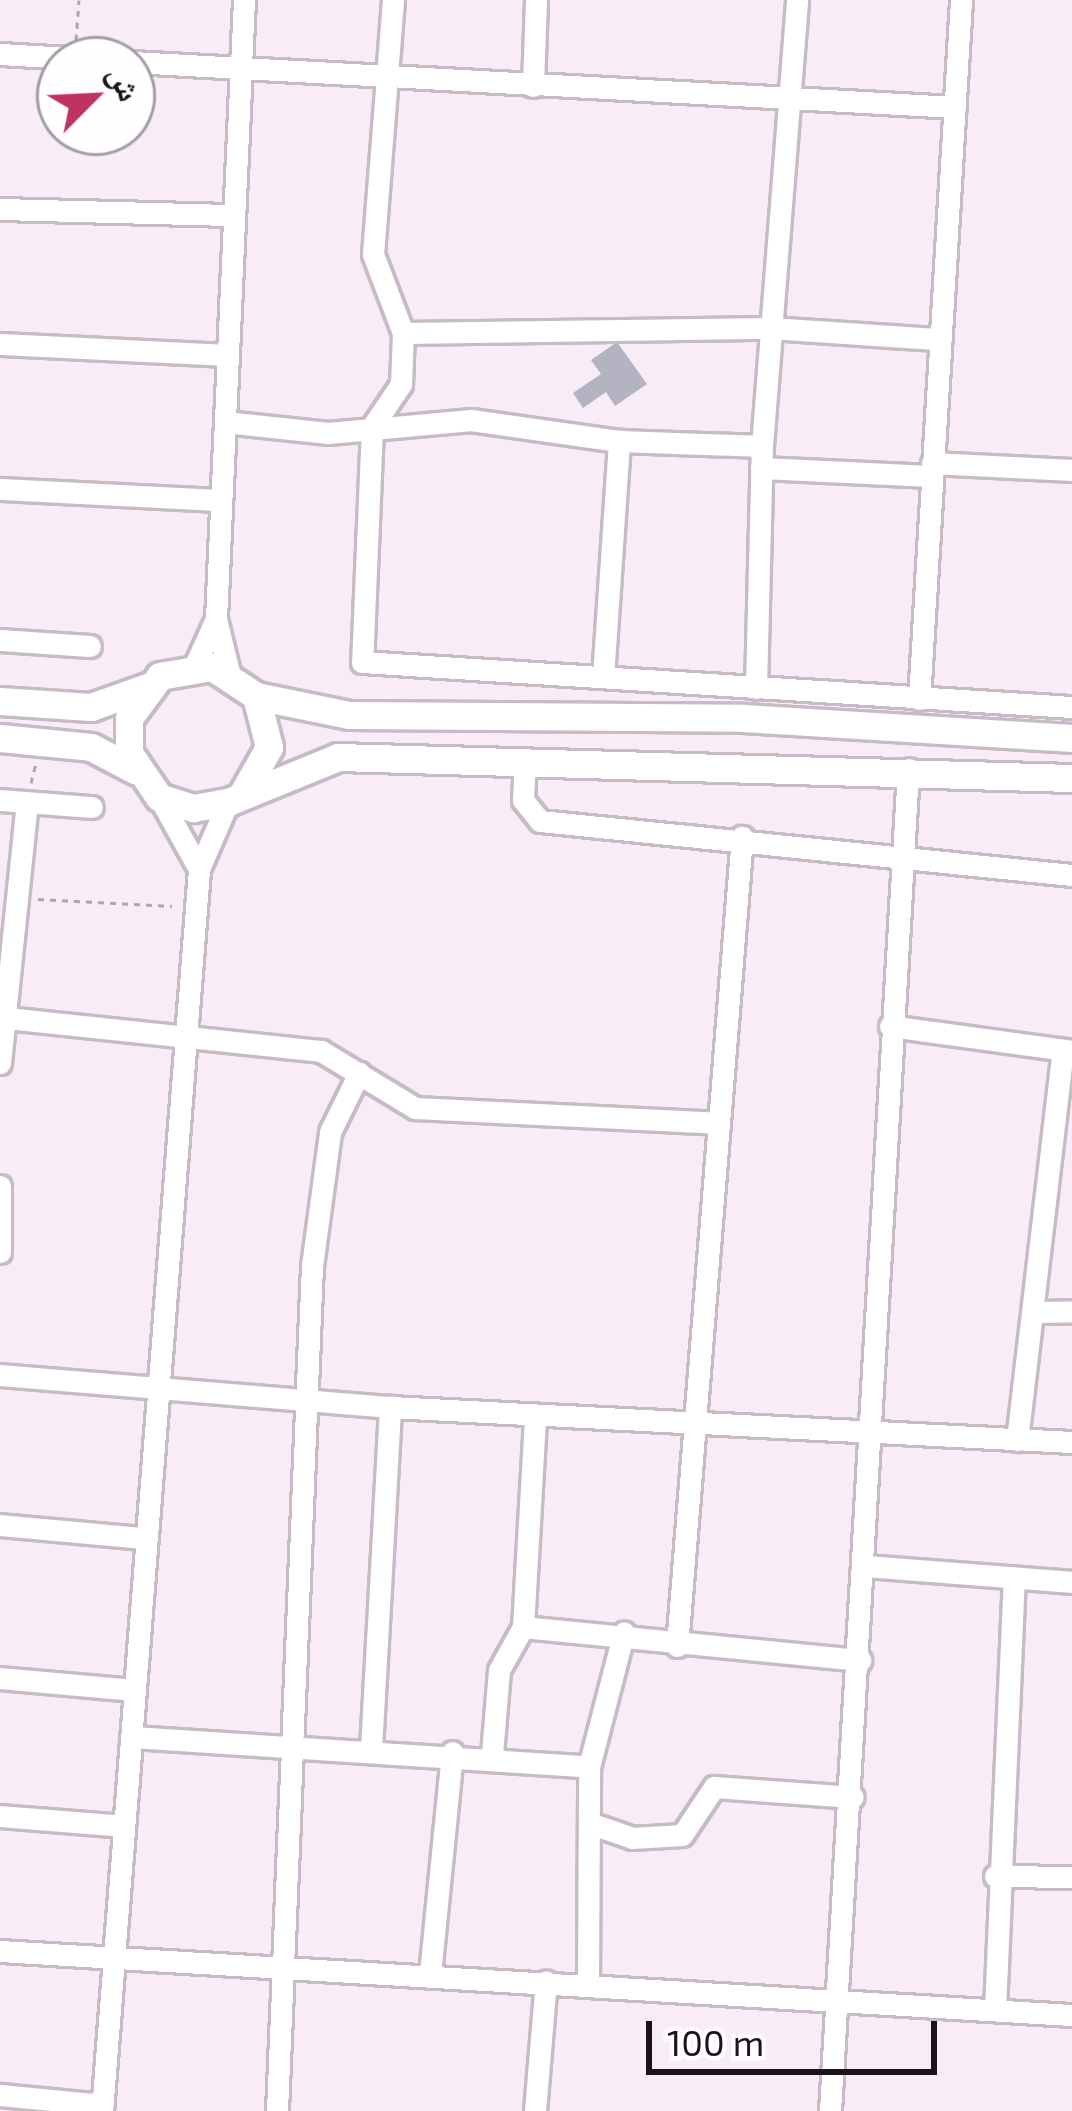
<!DOCTYPE html>
<html>
<head>
<meta charset="utf-8">
<style>
	body { margin:0 }
	#map { position:relative; width:1072px; height:2111px; overflow:hidden; background:#f8ecf7; font-family:"Exo 2","Noto Naskh Arabic",sans-serif }
	div>[style] { position:absolute }
	[style*='--x'] { left:calc(var(--x)*1px); top:calc(var(--y)*1px); width:calc(var(--w)*1px); rotate:calc(var(--a)*1deg) }
	.building>* { inset:0; background:#b3b3c1 }
	.path>* { height:3px; margin-top:-1.5px; transform-origin:0; background:repeating-linear-gradient(90deg,#afa5ae 0 6px,transparent 0 12px) }
	.roads { filter:drop-shadow(3px 0 #c6bbc6) drop-shadow(-3px 0 #c6bbc6) drop-shadow(0 3px #c6bbc6) drop-shadow(0 -3px #c6bbc6) }
	.minor>* { height:21px; margin:-10.5px; padding:0 10.5px; transform-origin:10.5px; border-radius:10.5px; background:#fff }
	.major>* { height:27px; margin:-13.5px; padding:0 13.5px; transform-origin:13.5px; border-radius:13.5px; background:#fff }
	span { translate:-50% -50%; white-space:nowrap; text-align:center; line-height:1.15; -webkit-text-stroke:12px #fffdff; paint-order:stroke }
	.north { position:absolute; left:36px; top:36px; width:120px; height:120px; box-sizing:border-box; background:#fffdff; border:3px solid #a3a0a3; border-radius:50%; rotate:66deg; font-size:33px; font-weight:700; line-height:48px; text-align:center; color:#181418 }
	.north::after { content:''; display:block; margin:auto; width:42px; height:54px; background:#be3264; clip-path:polygon(50% 0,100% 100%,50% 72%,0 100%) }
	.scale { position:absolute; left:646px; top:2021px; width:291px; height:54px; box-sizing:border-box; border:6px solid #181418; border-top:0; padding-left:15px; font-size:36px; line-height:42px; white-space:nowrap; color:#181418; -webkit-text-stroke:9px #fffdff; paint-order:stroke }
</style>
</head>
<body>
<div id="map">
	<div class="building">
		<div style="clip-path:polygon(617px 342px,647px 384px,615px 406px,606px 392px,583px 408px,573px 393px,601px 374px,591px 360px)"></div>
	</div>
	<div class="path">
		<div style="--x:76;--y:40;--w:40;--a:-85.7"></div>
		<div style="--x:31;--y:783;--w:21;--a:-76"></div>
		<div style="--x:38;--y:899;--w:134;--a:3"></div>
	</div>
	<div class="roads">
		<div class="minor">
			<div style="--x:393;--y:0;--w:255;--a:94.5"></div>
			<div style="--x:373;--y:254;--w:85;--a:69.2"></div>
			<div style="--x:403;--y:333;--w:51;--a:92.2"></div>
			<div style="--x:401;--y:384;--w:52;--a:124"></div>
			<div style="--x:372;--y:427;--w:235;--a:92.4"></div>
			<div style="--x:362;--y:662;--w:711;--a:3.63"></div>
			<div style="--x:0;--y:54;--w:105;--a:3.3"></div>
			<div style="--x:132;--y:62;--w:824;--a:3.13"></div>
			<div style="--x:533;--y:86;--w:86;--a:-88"></div>
			<div style="--x:0;--y:209;--w:231;--a:1.5"></div>
			<div style="--x:403;--y:333;--w:367;--a:-0.8"></div>
			<div style="--x:770;--y:328;--w:167;--a:3.8"></div>
			<div style="--x:0;--y:344;--w:227;--a:2.8"></div>
			<div style="--x:225;--y:422;--w:104;--a:6.1"></div>
			<div style="--x:328;--y:433;--w:144;--a:-5.2"></div>
			<div style="--x:471;--y:420;--w:149;--a:8.1"></div>
			<div style="--x:619;--y:441;--w:143;--a:2"></div>
			<div style="--x:932;--y:463;--w:140;--a:2.9"></div>
			<div style="--x:761;--y:468;--w:170;--a:2.7"></div>
			<div style="--x:0;--y:489;--w:218;--a:2.9"></div>
			<div style="--x:0;--y:640;--w:90;--a:3.8"></div>
			<div style="--x:195;--y:665;--w:51;--a:-65.5"></div>
			<div style="--x:229;--y:672;--w:55;--a:-103.8"></div>
			<div style="--x:216;--y:619;--w:620;--a:-87.41"></div>
			<div style="--x:603;--y:677;--w:237;--a:-86.1"></div>
			<div style="--x:756;--y:688;--w:242;--a:-88.6"></div>
			<div style="--x:762;--y:446;--w:447;--a:-85.5"></div>
			<div style="--x:919;--y:699;--w:700;--a:-86.56"></div>
			<div style="--x:525;--y:760;--w:40;--a:92.9"></div>
			<div style="--x:523;--y:800;--w:27;--a:51"></div>
			<div style="--x:540;--y:821;--w:535;--a:5.8"></div>
			<div style="--x:159;--y:797;--w:82;--a:60.9"></div>
			<div style="--x:0;--y:800;--w:92;--a:4.4"></div>
			<div style="--x:7;--y:1018;--w:316;--a:6"></div>
			<div style="--x:321;--y:1051;--w:110;--a:31.2"></div>
			<div style="--x:415;--y:1108;--w:302;--a:2.8"></div>
			<div style="--x:890;--y:1026;--w:184;--a:7.8"></div>
			<div style="--x:0;--y:1063;--w:262;--a:-84.1"></div>
			<div style="--x:0;--y:1186;--w:66;--a:90"></div>
			<div style="--x:1033;--y:1312;--w:39;--a:-1"></div>
			<div style="--x:0;--y:1375;--w:391;--a:4.7"></div>
			<div style="--x:390;--y:1407;--w:683;--a:2.94"></div>
			<div style="--x:1017;--y:1440;--w:393;--a:-83.3"></div>
			<div style="--x:0;--y:1525;--w:145;--a:5.2"></div>
			<div style="--x:866;--y:1566;--w:207;--a:4.4"></div>
			<div style="--x:523;--y:1627;--w:339;--a:5.6"></div>
			<div style="--x:677;--y:1646;--w:812;--a:-85.41"></div>
			<div style="--x:0;--y:1678;--w:135;--a:5.1"></div>
			<div style="--x:131;--y:1737;--w:459;--a:3.7"></div>
			<div style="--x:371;--y:1749;--w:343;--a:-86.8"></div>
			<div style="--x:492;--y:1754;--w:84;--a:-85.2"></div>
			<div style="--x:499;--y:1670;--w:49;--a:-60.8"></div>
			<div style="--x:523;--y:1627;--w:211;--a:-86.7"></div>
			<div style="--x:0;--y:1816;--w:124;--a:4.6"></div>
			<div style="--x:595;--y:1825;--w:39;--a:19"></div>
			<div style="--x:632;--y:1838;--w:50;--a:-3.4"></div>
			<div style="--x:682;--y:1835;--w:58;--a:-56.3"></div>
			<div style="--x:714;--y:1787;--w:139;--a:4.1"></div>
			<div style="--x:995;--y:1876;--w:77;--a:0.7"></div>
			<div style="--x:0;--y:1951;--w:1074;--a:3.42"></div>
			<div style="--x:430;--y:1974;--w:223;--a:-84.3"></div>
			<div style="--x:588;--y:1984;--w:217;--a:-89.7"></div>
			<div style="--x:589;--y:1767;--w:139;--a:-75.5"></div>
			<div style="--x:995;--y:2010;--w:433;--a:-87.5"></div>
			<div style="--x:0;--y:2095;--w:103;--a:5.5"></div>
			<div style="--x:102;--y:2111;--w:1246;--a:-85.53"></div>
			<div style="--x:199;--y:869;--w:73;--a:-66.6"></div>
			<div style="--x:277;--y:2111;--w:846;--a:-87.63"></div>
			<div style="--x:312;--y:1266;--w:135;--a:-82.3"></div>
			<div style="--x:330;--y:1132;--w:66;--a:-63.8"></div>
			<div style="--x:535;--y:2111;--w:130;--a:-85.2"></div>
			<div style="--x:830;--y:2111;--w:1344;--a:-86.67"></div>
		</div>
		<div class="major">
			<div style="--x:256;--y:696;--w:95;--a:11.5"></div>
			<div style="--x:349;--y:715;--w:395;--a:0.4"></div>
			<div style="--x:744;--y:718;--w:329;--a:3.5"></div>
			<div style="--x:0;--y:701;--w:91;--a:3.8"></div>
			<div style="--x:91;--y:707;--w:59;--a:-19.7"></div>
			<div style="--x:0;--y:738;--w:91;--a:5.6"></div>
			<div style="--x:91;--y:747;--w:50;--a:27.6"></div>
			<div style="--x:243;--y:793;--w:53;--a:-60.5"></div>
			<div style="--x:269;--y:747;--w:53;--a:-104.3"></div>
			<div style="--x:256;--y:696;--w:53;--a:-146.6"></div>
			<div style="--x:212;--y:667;--w:53;--a:170.2"></div>
			<div style="--x:160;--y:676;--w:52;--a:126.4"></div>
			<div style="--x:129;--y:718;--w:35;--a:90"></div>
			<div style="--x:129;--y:753;--w:53;--a:55.7"></div>
			<div style="--x:159;--y:797;--w:36;--a:18"></div>
			<div style="--x:193;--y:808;--w:36;--a:-10"></div>
			<div style="--x:228;--y:802;--w:119;--a:-22.2"></div>
			<div style="--x:338;--y:757;--w:734;--a:1.64"></div>
		</div>
	</div>
	<div class="north">ش</div>
	<div class="scale">100 m</div>
</div>
</body>
</html>
